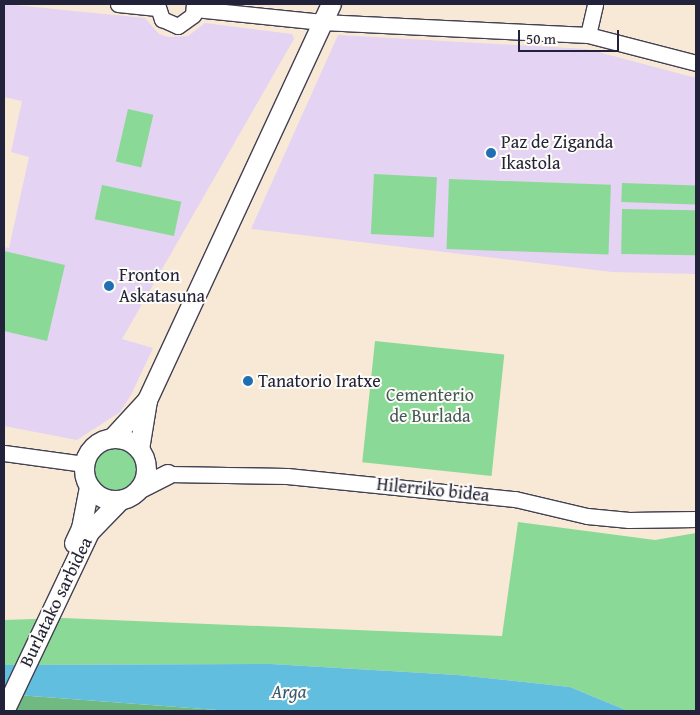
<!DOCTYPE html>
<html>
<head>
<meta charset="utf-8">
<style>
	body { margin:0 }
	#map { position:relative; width:700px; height:715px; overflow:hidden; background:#f8e9d6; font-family:"Gentium Book Plus",serif }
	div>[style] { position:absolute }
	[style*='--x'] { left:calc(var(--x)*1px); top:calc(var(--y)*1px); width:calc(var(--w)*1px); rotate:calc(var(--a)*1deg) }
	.built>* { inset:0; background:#e4d3f2 }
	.green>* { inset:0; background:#8bd997; transform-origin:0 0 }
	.round { border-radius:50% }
	.forest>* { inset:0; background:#70b980 }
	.water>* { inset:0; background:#61bedf }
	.roads { filter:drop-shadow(1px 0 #424052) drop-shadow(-1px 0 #424052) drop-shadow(0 1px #424052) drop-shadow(0 -1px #424052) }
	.minor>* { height:15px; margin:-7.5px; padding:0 7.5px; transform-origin:7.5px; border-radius:7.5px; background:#fff }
	.major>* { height:19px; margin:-9.5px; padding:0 9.5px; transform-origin:9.5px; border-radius:9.5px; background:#fff }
	.major>.ring { margin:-9.5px; padding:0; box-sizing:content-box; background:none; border:19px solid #fff; border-radius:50% }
	.dots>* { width:14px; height:14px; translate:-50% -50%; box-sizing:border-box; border:2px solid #fdfcf7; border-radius:50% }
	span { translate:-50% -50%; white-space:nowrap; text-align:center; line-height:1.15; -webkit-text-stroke:4px #fdfcf7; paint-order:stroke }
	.poi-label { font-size:18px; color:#22223b }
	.left { translate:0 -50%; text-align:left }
	.park-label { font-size:18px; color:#425957 }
	.street-label { font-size:18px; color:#22223b }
	.water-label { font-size:19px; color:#385974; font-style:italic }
	.frame { position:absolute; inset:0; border:5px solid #22223b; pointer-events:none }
	.scale { position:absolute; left:518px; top:30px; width:101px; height:22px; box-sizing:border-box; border:2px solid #22223b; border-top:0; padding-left:6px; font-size:15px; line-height:18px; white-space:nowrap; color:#22223b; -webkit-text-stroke:4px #fdfcf7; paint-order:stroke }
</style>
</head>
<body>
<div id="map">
	<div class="built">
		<div style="clip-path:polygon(4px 4px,145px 18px,159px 34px,168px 37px,188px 36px,205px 23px,292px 34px,294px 39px,122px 339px,153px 348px,131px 395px,120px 412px,77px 440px,4px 426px,4px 247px,9px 248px,29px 157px,11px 152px,22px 101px,4px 97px)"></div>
		<div style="clip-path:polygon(338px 35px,587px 49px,696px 78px,696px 274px,612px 272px,251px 229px)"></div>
	</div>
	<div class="green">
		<div style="left:128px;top:109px;width:26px;height:54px;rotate:13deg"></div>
		<div style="left:374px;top:174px;width:63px;height:60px;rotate:3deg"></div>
		<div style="left:449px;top:179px;width:162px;height:70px;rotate:2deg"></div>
		<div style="left:622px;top:183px;width:74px;height:19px;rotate:2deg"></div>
		<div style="left:102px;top:185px;width:81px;height:35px;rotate:12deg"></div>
		<div style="left:622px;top:209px;width:74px;height:45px;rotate:1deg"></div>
		<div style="clip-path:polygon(4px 251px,65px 265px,47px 341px,4px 331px)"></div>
		<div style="left:375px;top:341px;width:130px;height:122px;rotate:6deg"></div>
		<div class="round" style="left:91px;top:444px;width:48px;height:48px"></div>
		<div style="clip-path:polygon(518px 522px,655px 540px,696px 533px,696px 711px,628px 711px,570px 687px,458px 675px,271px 664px,4px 665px,4px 620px,63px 618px,502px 636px)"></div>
	</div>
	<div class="forest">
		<div style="clip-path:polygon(4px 694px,217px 710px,253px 711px,4px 711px)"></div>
	</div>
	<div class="water">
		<div style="clip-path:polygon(271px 664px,458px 675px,570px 687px,628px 711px,217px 710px,4px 694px,4px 665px)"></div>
	</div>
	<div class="roads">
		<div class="minor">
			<div style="--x:118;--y:4;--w:39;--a:6"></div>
			<div style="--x:157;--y:4;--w:16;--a:72"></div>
			<div style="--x:162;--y:19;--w:17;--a:24"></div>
			<div style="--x:178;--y:26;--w:19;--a:-36"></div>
			<div style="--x:193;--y:15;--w:11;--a:-85"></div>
			<div style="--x:195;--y:9;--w:128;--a:5.8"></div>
			<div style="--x:322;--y:22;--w:266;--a:2.8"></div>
			<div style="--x:588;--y:35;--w:112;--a:14.5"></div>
			<div style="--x:588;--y:35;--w:32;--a:-77"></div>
			<div style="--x:4;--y:453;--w:81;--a:7.8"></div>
			<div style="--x:168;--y:474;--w:119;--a:1"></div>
			<div style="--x:287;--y:476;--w:229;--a:5.8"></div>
			<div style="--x:515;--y:499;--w:74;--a:13.3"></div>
			<div style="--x:587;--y:516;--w:42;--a:5.4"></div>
			<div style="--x:629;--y:520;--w:67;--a:-0.9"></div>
		</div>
		<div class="major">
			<div class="ring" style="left:84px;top:438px;width:43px;height:43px"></div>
			<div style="--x:112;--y:438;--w:52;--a:-47.4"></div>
			<div style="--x:139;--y:449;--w:50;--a:-80.7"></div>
			<div style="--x:147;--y:400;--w:437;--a:-65.1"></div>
			<div style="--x:140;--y:488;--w:31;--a:-27"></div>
			<div style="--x:74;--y:543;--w:17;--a:-65"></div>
			<div style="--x:81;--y:528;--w:42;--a:-79"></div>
			<div style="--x:4;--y:711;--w:198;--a:-64.6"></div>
			<div style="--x:89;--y:532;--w:45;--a:-45.9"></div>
		</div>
	</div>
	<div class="dots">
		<div style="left:491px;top:153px;background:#1f6fb2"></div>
		<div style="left:109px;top:286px;background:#1f6fb2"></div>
		<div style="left:248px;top:381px;background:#1f6fb2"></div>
	</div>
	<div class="poi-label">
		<span class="left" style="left:501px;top:153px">Paz de Ziganda<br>Ikastola</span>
		<span class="left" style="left:119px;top:286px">Fronton<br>Askatasuna</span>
		<span class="left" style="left:258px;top:381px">Tanatorio Iratxe</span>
	</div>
	<div class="park-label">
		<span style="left:430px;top:406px">Cementerio<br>de Burlada</span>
	</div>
	<div class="street-label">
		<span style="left:433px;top:490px;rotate:6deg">Hilerriko bidea</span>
		<span style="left:56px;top:602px;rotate:-64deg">Burlatako sarbidea</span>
	</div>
	<div class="water-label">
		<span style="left:289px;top:692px">Arga</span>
	</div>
	<div class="frame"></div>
	<div class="scale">50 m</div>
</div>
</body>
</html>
